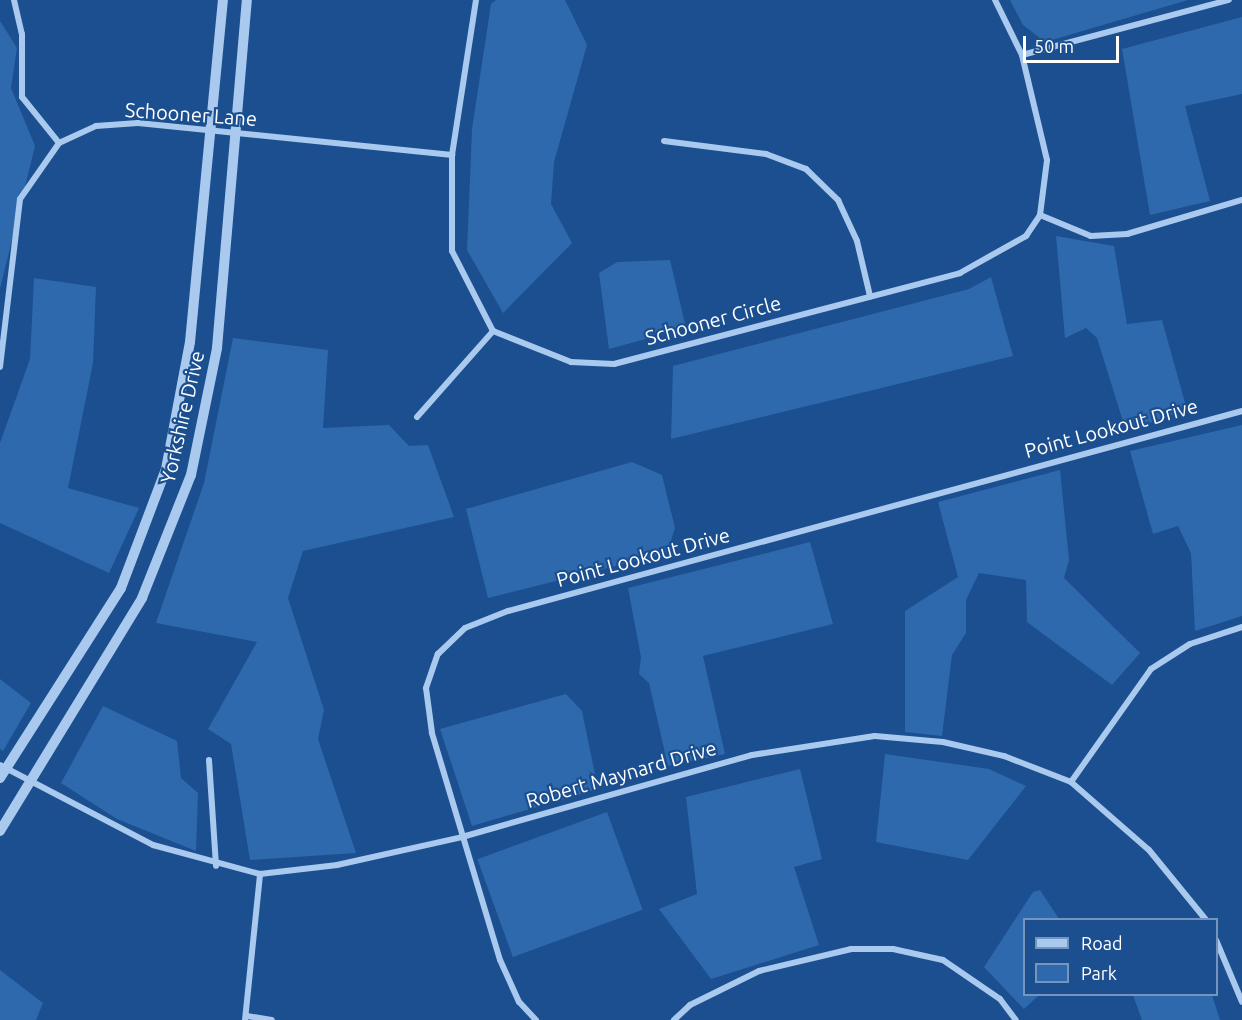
<!DOCTYPE html>
<html>
<head>
<meta charset="utf-8">
<style>
	body { margin:0 }
	#map { position:relative; width:1242px; height:1020px; overflow:hidden; background:#1b4f8f; font-family:Ubuntu,sans-serif }
	div>[style] { position:absolute }
	[style*='--x'] { left:calc(var(--x)*1px); top:calc(var(--y)*1px); width:calc(var(--w)*1px); rotate:calc(var(--a)*1deg) }
	.green>* { inset:0; background:#2e69ad; transform-origin:0 0 }
	.minor>* { height:6px; margin:-3px; padding:0 3px; transform-origin:3px; border-radius:3px; background:#a9c9ee }
	.tertiary>* { height:10px; margin:-5px; padding:0 5px; transform-origin:5px; border-radius:5px; background:#a9c9ee }
	span { translate:-50% -50%; white-space:nowrap; text-align:center; line-height:1.15; -webkit-text-stroke:4.5px #1b4f8f; paint-order:stroke }
	.street-label { font-size:20px; color:#fff }
	.legend { position:absolute; left:1023px; top:918px; width:195px; height:78px; box-sizing:border-box; background:#1b4f8f; border:2px solid #7695bc; margin:0; padding:8px 10px; list-style:none; font-size:18px; color:#fff }
	.legend li { display:flex; align-items:center; gap:12px; height:30px }
	.legend b { width:30px; border:2px solid #7695bc }
	.scale { position:absolute; left:1023px; top:36px; width:96px; height:27px; box-sizing:border-box; border:3px solid #fff; border-top:0; padding-left:8px; font-size:18px; line-height:21px; white-space:nowrap; color:#fff; -webkit-text-stroke:4px #1b4f8f; paint-order:stroke }
</style>
</head>
<body>
<div id="map">
	<div class="green">
		<div style="clip-path:polygon(496px 0,565px 0,587px 45px,554px 162px,551px 204px,572px 243px,503px 313px,467px 250px,472px 129px,491px 4px)"></div>
		<div style="clip-path:polygon(1010px 0,1188px 0,1045px 42px,1023px 25px)"></div>
		<div style="clip-path:polygon(1242px 17px,1242px 94px,1185px 106px,1210px 201px,1150px 215px,1122px 49px)"></div>
		<div style="clip-path:polygon(0 21px,17px 48px,11px 88px,35px 146px,0 289px)"></div>
		<div style="clip-path:polygon(1056px 236px,1114px 246px,1127px 324px,1162px 320px,1187px 410px,1126px 431px,1097px 338px,1086px 328px,1065px 338px)"></div>
		<div style="clip-path:polygon(670px 260px,686px 328px,609px 349px,599px 273px,617px 262px)"></div>
		<div style="clip-path:polygon(991px 277px,1013px 356px,671px 439px,673px 366px,969px 289px)"></div>
		<div style="clip-path:polygon(34px 278px,96px 287px,93px 363px,68px 488px,139px 508px,109px 573px,0 523px,0 443px,30px 359px)"></div>
		<div style="clip-path:polygon(233px 338px,328px 350px,323px 428px,389px 425px,409px 446px,428px 445px,454px 517px,303px 551px,288px 598px,324px 710px,318px 739px,356px 853px,250px 860px,231px 744px,208px 729px,257px 642px,156px 623px,204px 483px)"></div>
		<div style="clip-path:polygon(1242px 425px,1242px 616px,1195px 631px,1191px 553px,1178px 526px,1153px 534px,1130px 451px)"></div>
		<div style="clip-path:polygon(632px 462px,662px 475px,675px 528px,667px 553px,488px 598px,466px 509px)"></div>
		<div style="clip-path:polygon(1060px 470px,1069px 560px,1064px 578px,1140px 653px,1112px 685px,1027px 622px,1026px 580px,979px 573px,966px 600px,966px 633px,952px 655px,942px 736px,905px 732px,905px 611px,958px 577px,938px 502px)"></div>
		<div style="clip-path:polygon(810px 542px,833px 624px,703px 656px,725px 754px,668px 766px,649px 683px,639px 674px,641px 657px,628px 588px)"></div>
		<div style="clip-path:polygon(0 679px,31px 703px,3px 751px,0 749px)"></div>
		<div style="clip-path:polygon(566px 694px,582px 711px,598px 789px,472px 826px,440px 729px)"></div>
		<div style="clip-path:polygon(103px 706px,177px 741px,181px 778px,198px 793px,196px 851px,117px 819px,61px 783px)"></div>
		<div style="clip-path:polygon(885px 754px,989px 769px,1026px 786px,968px 860px,876px 842px)"></div>
		<div style="clip-path:polygon(800px 769px,822px 859px,794px 867px,819px 945px,711px 979px,659px 909px,697px 894px,686px 797px)"></div>
		<div style="left:607px;top:812px;width:104px;height:138px;rotate:70deg"></div>
		<div style="clip-path:polygon(1040px 890px,1059px 919px,1024px 920px,1024px 994px,1039px 995px,1024px 1009px,984px 967px,1033px 892px)"></div>
		<div style="clip-path:polygon(0 970px,43px 1003px,36px 1020px,0 1020px)"></div>
		<div style="clip-path:polygon(1133px 995px,1212px 995px,1220px 1020px,1142px 1020px)"></div>
	</div>
	<div class="minor">
		<div style="--x:14;--y:0;--w:35;--a:77"></div>
		<div style="--x:22;--y:34;--w:63;--a:90"></div>
		<div style="--x:22;--y:97;--w:59;--a:51.2"></div>
		<div style="--x:476;--y:0;--w:157;--a:98.8"></div>
		<div style="--x:452;--y:155;--w:96;--a:90"></div>
		<div style="--x:452;--y:251;--w:90;--a:62.9"></div>
		<div style="--x:493;--y:331;--w:84;--a:21.7"></div>
		<div style="--x:571;--y:362;--w:43;--a:2.7"></div>
		<div style="--x:614;--y:364;--w:358;--a:-14.7"></div>
		<div style="--x:960;--y:273;--w:76;--a:-29.3"></div>
		<div style="--x:1026;--y:236;--w:25;--a:-56"></div>
		<div style="--x:1040;--y:215;--w:55;--a:-82.7"></div>
		<div style="--x:1047;--y:160;--w:108;--a:-103.4"></div>
		<div style="--x:1022;--y:55;--w:61;--a:-116.1"></div>
		<div style="--x:1022;--y:55;--w:214;--a:-14.9"></div>
		<div style="--x:664;--y:141;--w:103;--a:7.3"></div>
		<div style="--x:766;--y:154;--w:43;--a:20.6"></div>
		<div style="--x:806;--y:169;--w:45;--a:44.1"></div>
		<div style="--x:838;--y:200;--w:45;--a:65.1"></div>
		<div style="--x:857;--y:241;--w:57;--a:76.7"></div>
		<div style="--x:1040;--y:215;--w:55;--a:22.4"></div>
		<div style="--x:1091;--y:236;--w:36;--a:-3"></div>
		<div style="--x:1127;--y:234;--w:120;--a:-16.5"></div>
		<div style="--x:0;--y:367;--w:169;--a:-83.2"></div>
		<div style="--x:20;--y:199;--w:68;--a:-55.1"></div>
		<div style="--x:59;--y:143;--w:41;--a:-24.7"></div>
		<div style="--x:96;--y:126;--w:42;--a:-4.1"></div>
		<div style="--x:138;--y:123;--w:316;--a:5.8"></div>
		<div style="--x:417;--y:417;--w:115;--a:-48.5"></div>
		<div style="--x:209;--y:760;--w:106;--a:86.2"></div>
		<div style="--x:0;--y:765;--w:173;--a:27.6"></div>
		<div style="--x:153;--y:845;--w:111;--a:15.2"></div>
		<div style="--x:260;--y:874;--w:78;--a:-6.7"></div>
		<div style="--x:337;--y:865;--w:128;--a:-12.6"></div>
		<div style="--x:462;--y:837;--w:301;--a:-15.8"></div>
		<div style="--x:752;--y:755;--w:124;--a:-8.8"></div>
		<div style="--x:875;--y:736;--w:68;--a:5"></div>
		<div style="--x:943;--y:742;--w:63;--a:12.9"></div>
		<div style="--x:1004;--y:756;--w:72;--a:21.2"></div>
		<div style="--x:1071;--y:782;--w:103;--a:41.1"></div>
		<div style="--x:1149;--y:850;--w:90;--a:50.8"></div>
		<div style="--x:1071;--y:782;--w:138;--a:-54.7"></div>
		<div style="--x:1151;--y:669;--w:46;--a:-32.7"></div>
		<div style="--x:1190;--y:644;--w:55;--a:-18.1"></div>
		<div style="--x:1216;--y:940;--w:67;--a:67.2"></div>
		<div style="--x:247;--y:1016;--w:25;--a:9"></div>
		<div style="--x:245;--y:1020;--w:147;--a:-84.1"></div>
		<div style="--x:536;--y:1020;--w:25;--a:-133"></div>
		<div style="--x:519;--y:1002;--w:46;--a:-114.3"></div>
		<div style="--x:500;--y:960;--w:237;--a:-106.7"></div>
		<div style="--x:432;--y:733;--w:45;--a:-97.6"></div>
		<div style="--x:426;--y:688;--w:36;--a:-71"></div>
		<div style="--x:438;--y:654;--w:37;--a:-44"></div>
		<div style="--x:465;--y:628;--w:46;--a:-21.6"></div>
		<div style="--x:508;--y:611;--w:761;--a:-15.24"></div>
		<div style="--x:674;--y:1020;--w:22;--a:-43"></div>
		<div style="--x:690;--y:1005;--w:77;--a:-26.2"></div>
		<div style="--x:759;--y:971;--w:95;--a:-13.4"></div>
		<div style="--x:851;--y:949;--w:42;--a:0"></div>
		<div style="--x:893;--y:949;--w:51;--a:12.4"></div>
		<div style="--x:943;--y:960;--w:69;--a:34.4"></div>
		<div style="--x:1000;--y:999;--w:26;--a:53"></div>
	</div>
	<div class="tertiary">
		<div style="--x:0;--y:778;--w:225;--a:-57.5"></div>
		<div style="--x:121;--y:588;--w:127;--a:-69.3"></div>
		<div style="--x:166;--y:469;--w:129;--a:-79.3"></div>
		<div style="--x:190;--y:342;--w:344;--a:-84.5"></div>
		<div style="--x:0;--y:831;--w:273;--a:-58.6"></div>
		<div style="--x:142;--y:598;--w:132;--a:-68.3"></div>
		<div style="--x:191;--y:475;--w:130;--a:-78.4"></div>
		<div style="--x:217;--y:348;--w:349;--a:-85.1"></div>
	</div>
	<div class="street-label">
		<span style="left:191px;top:114px;rotate:4deg">Schooner Lane</span>
		<span style="left:713px;top:320px;rotate:-15deg">Schooner Circle</span>
		<span style="left:182px;top:417px;rotate:-77deg">Yorkshire Drive</span>
		<span style="left:1111px;top:428px;rotate:-15deg">Point Lookout Drive</span>
		<span style="left:643px;top:557px;rotate:-15deg">Point Lookout Drive</span>
		<span style="left:621px;top:774px;rotate:-16deg">Robert Maynard Drive</span>
	</div>
	<ul class="legend">
	<li><b style="height:8px;background:#a9c9ee"></b>Road</li>
	<li><b style="height:16px;background:#2e69ad"></b>Park</li>
	</ul>
	<div class="scale">50 m</div>
</div>
</body>
</html>
